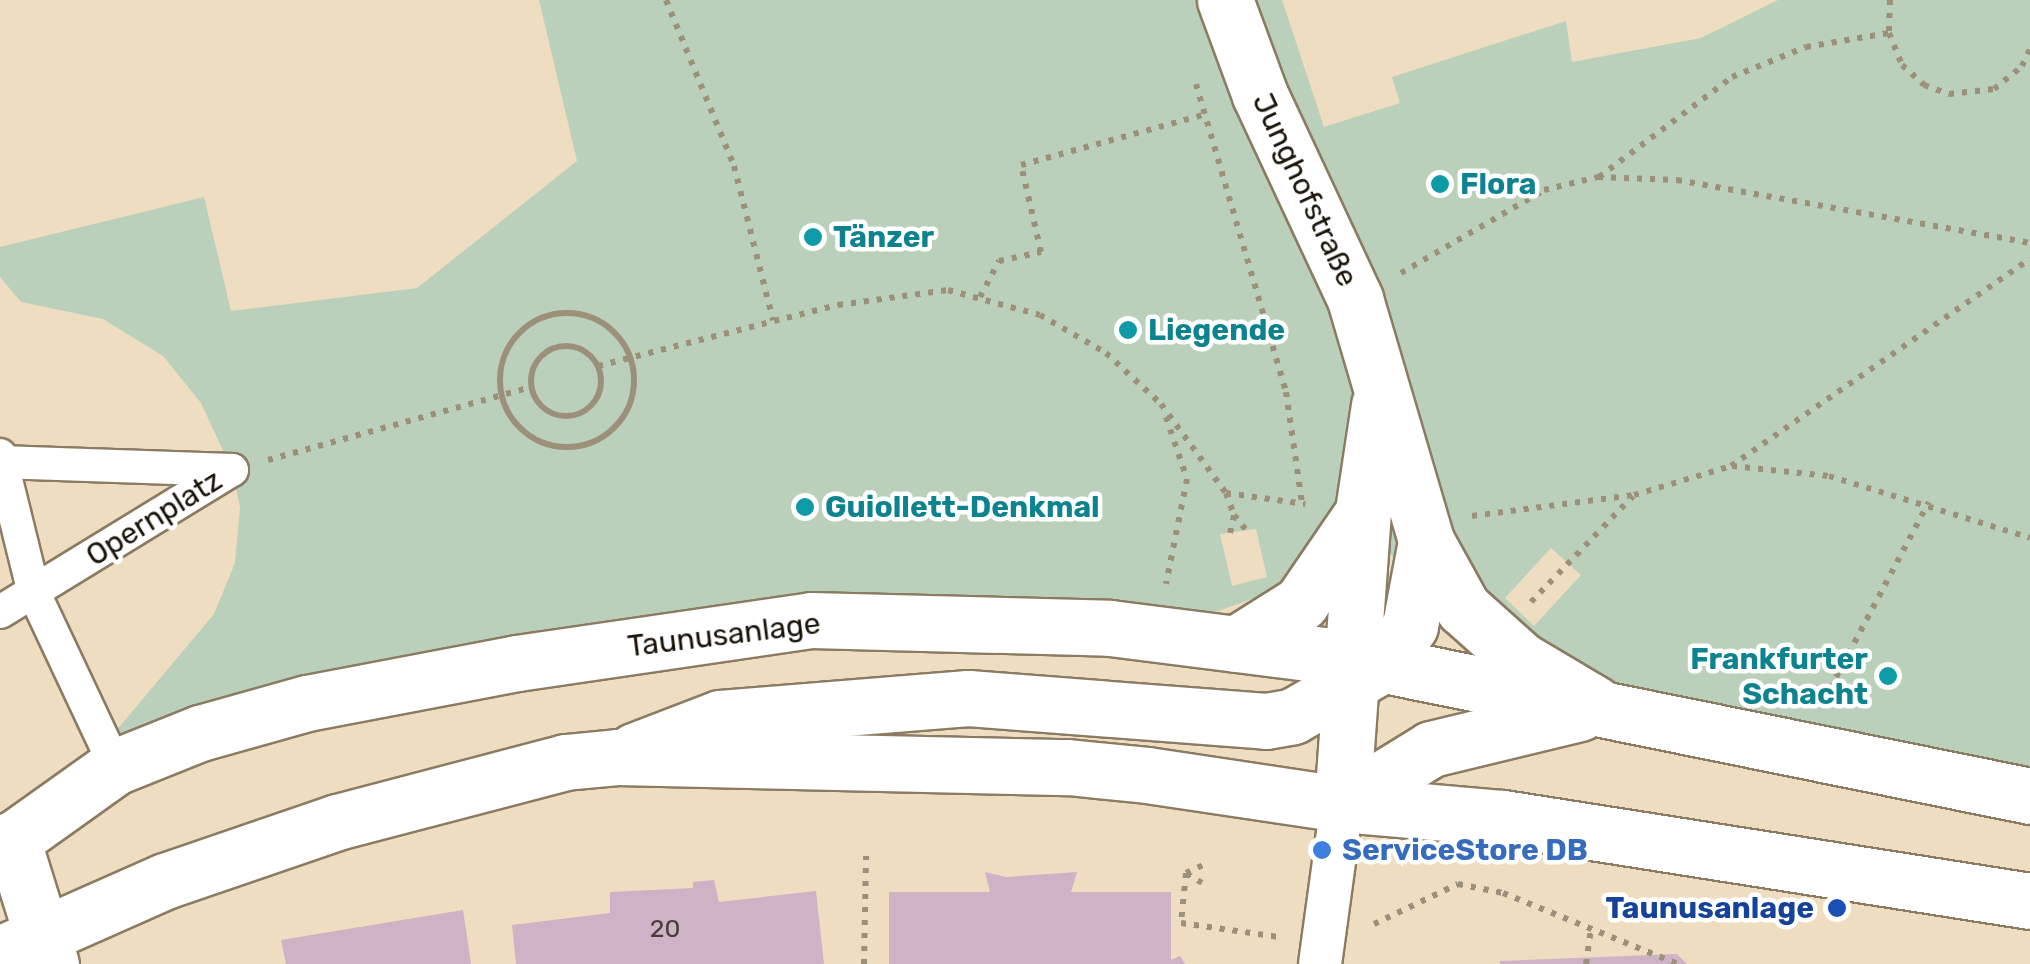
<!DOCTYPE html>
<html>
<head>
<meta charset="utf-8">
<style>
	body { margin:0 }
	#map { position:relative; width:2030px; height:964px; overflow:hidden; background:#efddc1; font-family:Rubik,sans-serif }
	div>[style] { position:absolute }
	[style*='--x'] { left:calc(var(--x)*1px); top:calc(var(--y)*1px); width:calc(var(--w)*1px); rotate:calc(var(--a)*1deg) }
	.green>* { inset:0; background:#bbd0ba }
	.building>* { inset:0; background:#ceb2c6 }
	.path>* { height:6px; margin-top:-3px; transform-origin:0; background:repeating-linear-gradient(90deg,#9d907b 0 5px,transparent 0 13px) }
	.path>.ring { margin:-3px; padding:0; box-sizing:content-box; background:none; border:6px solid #9d907b; border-radius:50% }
	.roads { filter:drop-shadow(2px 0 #8b7b62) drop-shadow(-2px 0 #8b7b62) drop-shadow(0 2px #8b7b62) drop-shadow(0 -2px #8b7b62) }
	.pedestrian>* { height:32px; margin:-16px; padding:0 16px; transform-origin:16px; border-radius:16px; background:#fff }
	.minor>* { height:42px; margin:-21px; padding:0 21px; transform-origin:21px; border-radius:21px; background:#fff }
	.secondary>* { height:55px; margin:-27.5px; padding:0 27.5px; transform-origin:27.5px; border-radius:27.5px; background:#fff }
	.primary>* { height:55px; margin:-27.5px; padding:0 27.5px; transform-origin:27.5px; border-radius:27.5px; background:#fff }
	.dots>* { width:28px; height:28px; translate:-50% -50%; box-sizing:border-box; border:5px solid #fff; border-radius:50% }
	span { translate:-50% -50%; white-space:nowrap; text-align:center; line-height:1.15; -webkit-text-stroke:9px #fff; paint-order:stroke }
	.number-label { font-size:25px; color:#473c39 }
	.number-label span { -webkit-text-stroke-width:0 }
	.culture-label { font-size:30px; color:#0d838f; font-weight:700 }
	.left { translate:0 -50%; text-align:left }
	.right { translate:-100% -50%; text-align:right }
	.street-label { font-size:30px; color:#1a140a }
	.shop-label { font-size:30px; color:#366cbe; font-weight:700 }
	.transit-label { font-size:30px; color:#164399; font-weight:700 }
</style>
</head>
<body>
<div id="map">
	<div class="green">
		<div style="clip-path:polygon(evenodd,539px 0,1282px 0,1324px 127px,1400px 103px,1392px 77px,1566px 21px,1572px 62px,1701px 38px,1778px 0,2030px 0,2030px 780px,1602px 709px,1385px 551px,1157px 633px,811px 620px,105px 744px,214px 614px,235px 563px,240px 507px,232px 470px,201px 403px,163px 356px,103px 319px,21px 302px,0 277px,0 247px,204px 197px,231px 311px,417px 288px,577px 161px,539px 0,1256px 529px,1267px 577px,1232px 586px,1220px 534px,1256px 529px,539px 0,1551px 548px,1581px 575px,1534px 626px,1505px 598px,1551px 548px)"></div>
	</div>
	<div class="building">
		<div style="clip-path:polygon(985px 872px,1006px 877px,1077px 872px,1071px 892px,1171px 892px,1171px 960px,1180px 956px,1185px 964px,889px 964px,889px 892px,990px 892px)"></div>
		<div style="clip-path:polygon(714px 880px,719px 902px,816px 891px,824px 964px,516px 964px,512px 925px,610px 913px,610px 892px,693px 888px,693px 882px)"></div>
		<div style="clip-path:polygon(463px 910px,471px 964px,286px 964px,281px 940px)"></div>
		<div style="clip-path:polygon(1677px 954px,1687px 964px,1500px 964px,1500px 961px)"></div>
	</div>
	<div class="path">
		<div style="--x:666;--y:0;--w:179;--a:67.7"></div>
		<div style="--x:734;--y:166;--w:159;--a:75.8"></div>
		<div style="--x:1890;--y:0;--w:33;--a:92"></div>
		<div style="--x:1889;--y:33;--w:35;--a:68"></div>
		<div style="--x:1902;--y:65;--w:30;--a:42"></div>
		<div style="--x:1924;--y:85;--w:27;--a:20"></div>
		<div style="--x:1949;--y:94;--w:45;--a:-6.3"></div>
		<div style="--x:1994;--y:89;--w:36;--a:-39"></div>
		<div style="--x:2022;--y:66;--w:19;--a:-65"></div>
		<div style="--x:1196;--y:84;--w:321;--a:73.7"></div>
		<div style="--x:1286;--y:392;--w:112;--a:81.8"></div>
		<div style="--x:1599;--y:177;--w:166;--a:-36.9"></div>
		<div style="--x:1732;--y:77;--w:80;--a:-22.1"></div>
		<div style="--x:1806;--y:47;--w:84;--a:-9.6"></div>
		<div style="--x:1401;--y:273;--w:165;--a:-30.1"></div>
		<div style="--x:1544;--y:190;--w:56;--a:-13.5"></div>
		<div style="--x:1598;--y:177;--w:79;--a:2.2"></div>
		<div style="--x:1677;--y:180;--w:359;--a:10.1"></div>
		<div style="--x:980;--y:297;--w:41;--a:-62.2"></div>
		<div style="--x:999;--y:261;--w:43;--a:-12.1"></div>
		<div style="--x:1041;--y:252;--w:89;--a:-102.9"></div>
		<div style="--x:1021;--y:165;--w:189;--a:-15.4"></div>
		<div class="ring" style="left:500px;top:313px;width:128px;height:128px"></div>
		<div class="ring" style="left:531px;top:346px;width:64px;height:64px"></div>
		<div style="--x:598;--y:366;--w:248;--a:-14.3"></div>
		<div style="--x:838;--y:305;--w:111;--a:-7.8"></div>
		<div style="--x:948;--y:290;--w:95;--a:15.2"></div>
		<div style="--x:1040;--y:315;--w:76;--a:29.9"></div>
		<div style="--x:1106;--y:353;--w:75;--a:42.8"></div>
		<div style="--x:1161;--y:404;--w:110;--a:53.9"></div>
		<div style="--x:1226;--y:493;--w:80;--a:7.9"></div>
		<div style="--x:1166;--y:417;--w:65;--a:71.3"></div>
		<div style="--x:1187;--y:479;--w:107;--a:101.3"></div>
		<div style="--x:268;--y:460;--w:273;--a:-15.5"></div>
		<div style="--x:1732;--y:466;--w:98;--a:5.9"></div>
		<div style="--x:1829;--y:476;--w:210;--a:17.1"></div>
		<div style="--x:1226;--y:493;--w:23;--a:70"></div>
		<div style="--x:1472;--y:516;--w:163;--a:-7.4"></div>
		<div style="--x:1634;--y:495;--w:101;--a:-16.6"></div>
		<div style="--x:1731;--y:466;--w:364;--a:-34.7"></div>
		<div style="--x:1230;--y:533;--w:18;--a:-77"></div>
		<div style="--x:1234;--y:515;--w:19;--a:51"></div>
		<div style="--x:1531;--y:602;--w:147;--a:-46.1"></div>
		<div style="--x:1824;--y:700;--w:224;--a:-62.1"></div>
		<div style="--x:1186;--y:873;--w:50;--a:95.7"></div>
		<div style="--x:1181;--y:923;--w:99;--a:8.1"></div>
		<div style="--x:1202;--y:883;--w:19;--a:-148"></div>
		<div style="--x:1186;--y:873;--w:21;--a:-25"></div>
		<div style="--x:1374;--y:924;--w:93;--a:-25.5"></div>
		<div style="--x:1458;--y:884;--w:46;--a:11.3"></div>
		<div style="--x:1503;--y:893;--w:189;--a:22.1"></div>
		<div style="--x:864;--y:964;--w:108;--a:-88.9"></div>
		<div style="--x:1586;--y:964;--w:36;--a:-82"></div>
	</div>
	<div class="roads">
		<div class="pedestrian">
			<div style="--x:0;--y:455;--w:142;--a:76.2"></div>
			<div style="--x:34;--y:593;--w:167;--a:64.8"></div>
			<div style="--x:0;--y:462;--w:232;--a:2"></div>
			<div style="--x:0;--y:612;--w:272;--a:-31.5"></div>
		</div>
		<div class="minor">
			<div style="--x:1320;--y:964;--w:162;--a:-82.2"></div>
		</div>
		<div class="secondary">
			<div style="--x:1225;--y:0;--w:101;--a:69.8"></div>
			<div style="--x:1260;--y:95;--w:225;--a:65"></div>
			<div style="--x:1355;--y:299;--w:252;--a:73.6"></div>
			<div style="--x:1426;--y:541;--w:86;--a:100.7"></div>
			<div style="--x:1410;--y:626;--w:48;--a:125.7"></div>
			<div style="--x:1426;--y:541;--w:77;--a:61.1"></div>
			<div style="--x:1463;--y:608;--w:78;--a:41.9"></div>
			<div style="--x:1521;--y:660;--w:86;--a:30.7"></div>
			<div style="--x:1236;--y:644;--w:77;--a:-32.2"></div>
			<div style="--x:1301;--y:603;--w:108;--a:-55.6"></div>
			<div style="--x:1342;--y:804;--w:294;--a:-85.9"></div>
			<div style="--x:1363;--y:511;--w:107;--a:-81.4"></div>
			<div style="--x:12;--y:839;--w:131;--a:72.7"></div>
		</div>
		<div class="primary">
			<div style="--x:634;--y:751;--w:92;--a:-21"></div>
			<div style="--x:720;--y:718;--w:249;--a:-4.6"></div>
			<div style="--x:968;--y:698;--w:299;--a:4.4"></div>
			<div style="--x:1266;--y:721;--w:27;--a:-10"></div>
			<div style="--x:1293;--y:716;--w:103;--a:-29.8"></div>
			<div style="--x:1342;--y:804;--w:105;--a:-31.7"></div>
			<div style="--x:1431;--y:749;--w:153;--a:-13.6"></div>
			<div style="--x:0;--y:849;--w:141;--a:-35.5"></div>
			<div style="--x:115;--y:767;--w:92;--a:-21.8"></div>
			<div style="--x:200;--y:733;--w:111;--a:-15.7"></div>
			<div style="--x:307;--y:703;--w:214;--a:-10.8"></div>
			<div style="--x:517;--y:663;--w:297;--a:-8.3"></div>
			<div style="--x:811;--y:620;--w:299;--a:1.5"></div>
			<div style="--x:1110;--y:628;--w:247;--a:7.2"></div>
			<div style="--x:1355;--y:659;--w:689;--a:11.47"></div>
			<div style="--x:0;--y:954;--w:180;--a:-23.9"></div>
			<div style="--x:165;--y:881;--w:182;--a:-18.9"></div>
			<div style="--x:337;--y:822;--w:236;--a:-14.7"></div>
			<div style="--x:565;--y:762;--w:52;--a:-5.5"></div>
			<div style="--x:617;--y:757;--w:451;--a:1.3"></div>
			<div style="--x:1068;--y:767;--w:79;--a:5.8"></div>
			<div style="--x:1147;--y:775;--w:197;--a:8.5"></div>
			<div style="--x:1342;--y:804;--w:162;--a:5"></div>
			<div style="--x:1503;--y:818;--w:533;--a:8.95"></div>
		</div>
	</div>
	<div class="dots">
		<div style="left:1440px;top:184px;background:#0f9aa8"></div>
		<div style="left:813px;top:237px;background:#0f9aa8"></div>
		<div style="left:1128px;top:330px;background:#0f9aa8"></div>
		<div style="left:805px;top:507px;background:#0f9aa8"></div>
		<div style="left:1888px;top:676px;background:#0f9aa8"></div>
		<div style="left:1322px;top:850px;background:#3f7fe0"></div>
		<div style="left:1837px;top:908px;background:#1a4fb4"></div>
	</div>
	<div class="number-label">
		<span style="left:665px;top:929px">20</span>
	</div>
	<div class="culture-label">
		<span class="left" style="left:1460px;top:184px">Flora</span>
		<span class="left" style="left:833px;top:237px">Tänzer</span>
		<span class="left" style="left:1148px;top:330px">Liegende</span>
		<span class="left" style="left:825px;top:507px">Guiollett-Denkmal</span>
		<span class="right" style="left:1868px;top:676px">Frankfurter<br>Schacht</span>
	</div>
	<div class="street-label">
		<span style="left:1305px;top:190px;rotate:65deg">Junghofstraße</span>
		<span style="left:154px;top:518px;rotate:-32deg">Opernplatz</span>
		<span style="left:724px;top:635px;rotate:-7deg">Taunusanlage</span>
	</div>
	<div class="shop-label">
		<span class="left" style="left:1342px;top:850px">ServiceStore DB</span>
	</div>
	<div class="transit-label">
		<span class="right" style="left:1814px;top:908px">Taunusanlage</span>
	</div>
</div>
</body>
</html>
